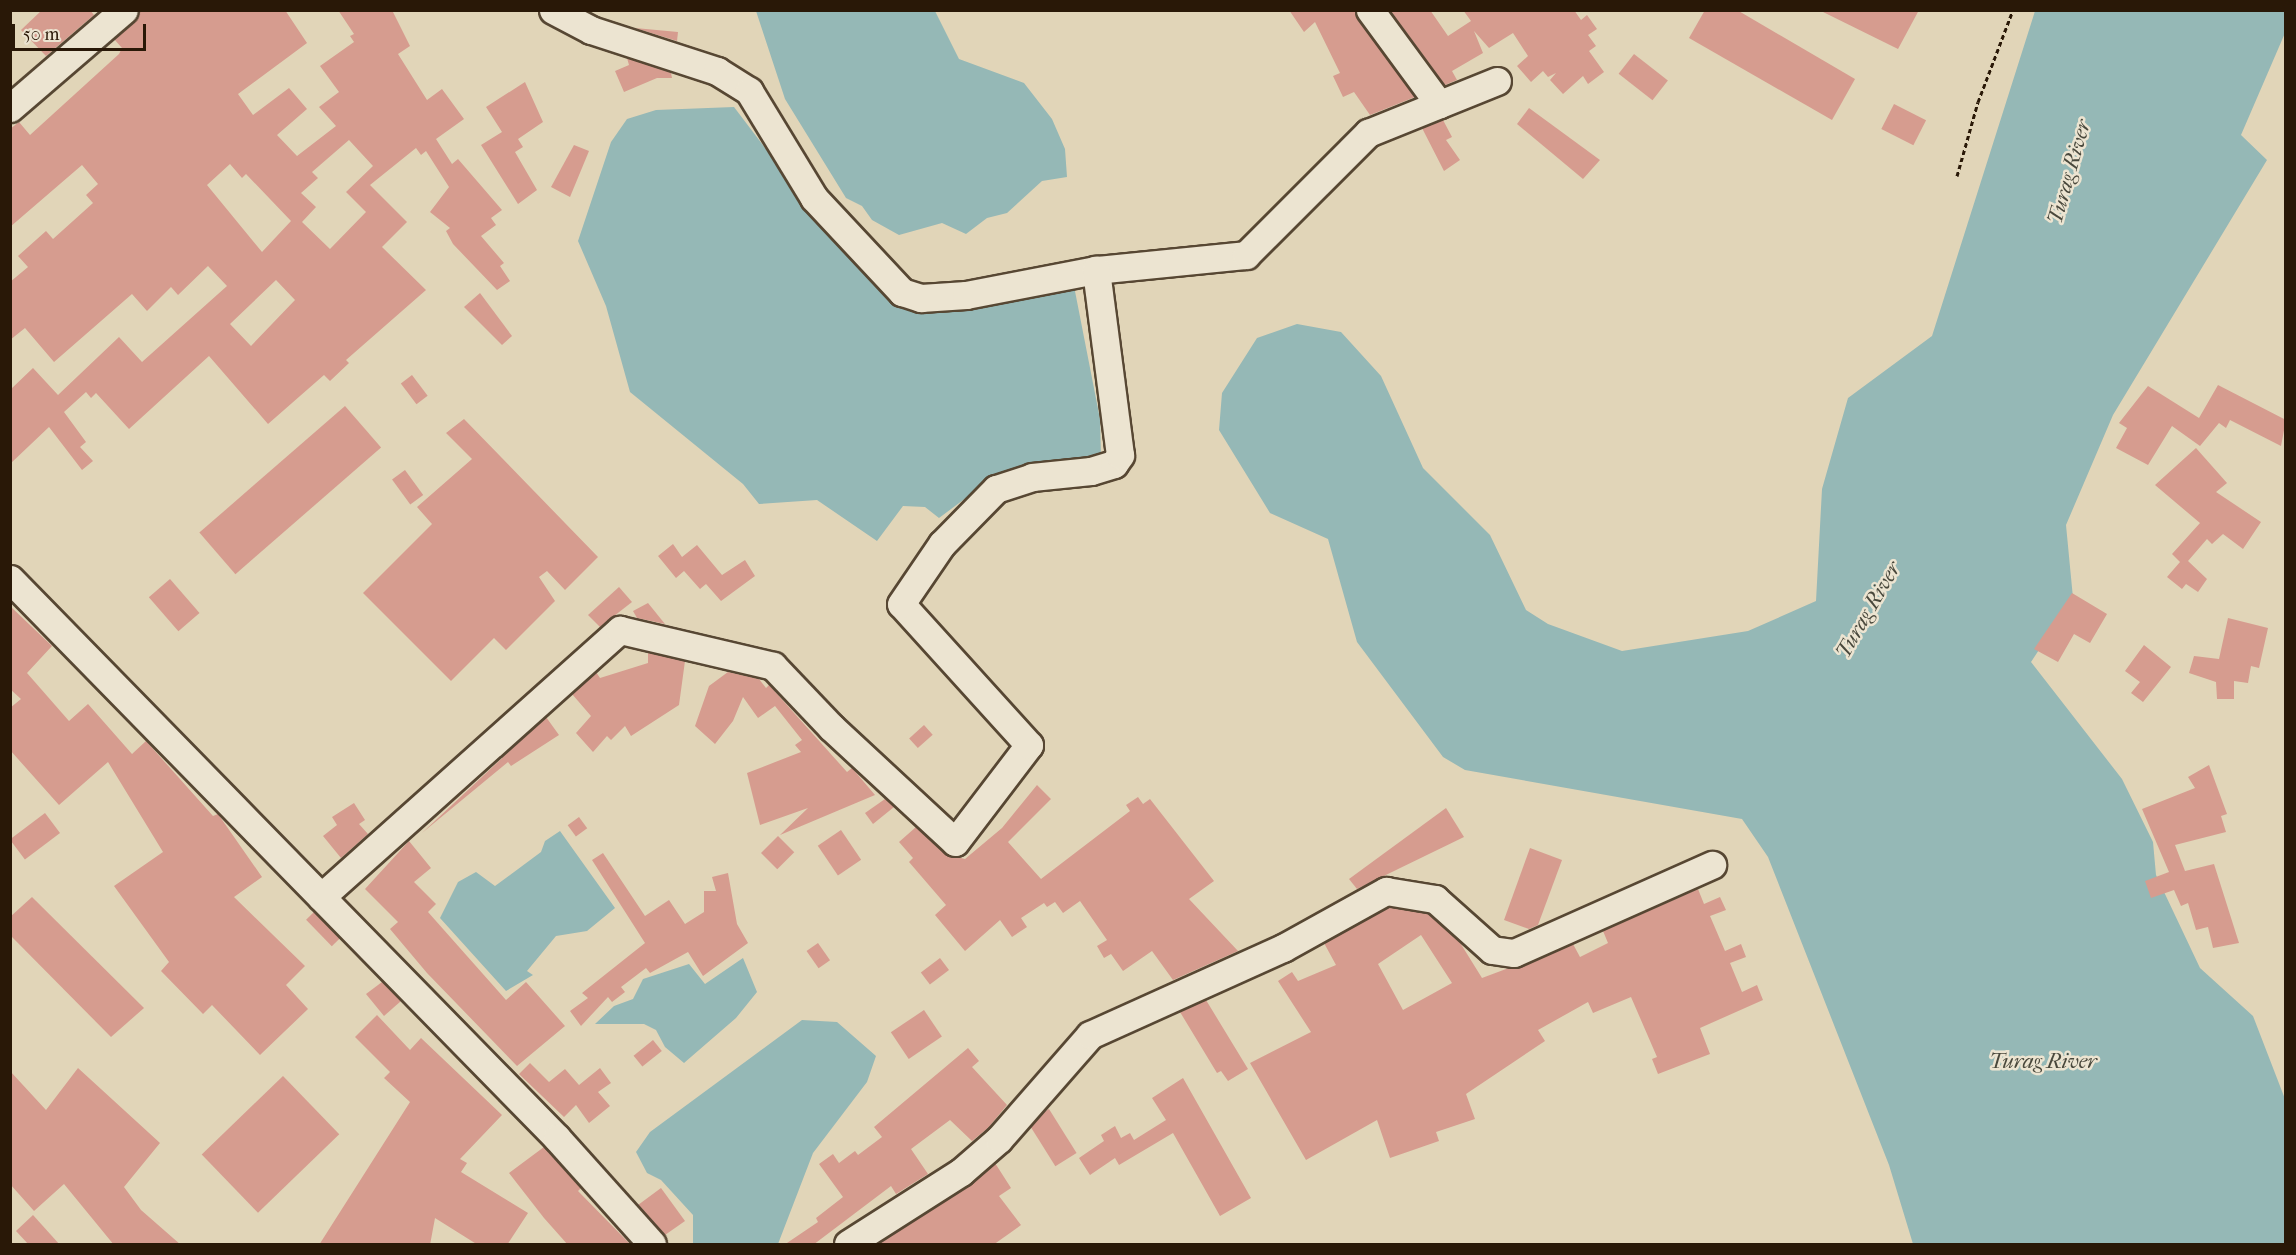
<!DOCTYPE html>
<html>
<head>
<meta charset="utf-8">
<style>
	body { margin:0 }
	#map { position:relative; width:2296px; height:1255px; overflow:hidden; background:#e1d5b8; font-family:"IM FELL French Canon",serif }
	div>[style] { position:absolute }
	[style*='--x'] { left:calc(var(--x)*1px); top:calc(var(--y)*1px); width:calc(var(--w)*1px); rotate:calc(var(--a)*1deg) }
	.water>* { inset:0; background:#95b8b6 }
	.building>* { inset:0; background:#d69c8f; transform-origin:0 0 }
	.path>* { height:3px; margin-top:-1.5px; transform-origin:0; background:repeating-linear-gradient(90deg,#291807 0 4.5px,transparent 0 7.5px) }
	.roads { filter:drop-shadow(2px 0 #574733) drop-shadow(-2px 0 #574733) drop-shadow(0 2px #574733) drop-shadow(0 -2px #574733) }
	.minor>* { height:27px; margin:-13.5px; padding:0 13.5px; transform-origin:13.5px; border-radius:13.5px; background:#ece4d1 }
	span { translate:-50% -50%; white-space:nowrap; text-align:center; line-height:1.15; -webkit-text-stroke:5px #ece4d1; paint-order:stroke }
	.water-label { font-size:21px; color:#49483c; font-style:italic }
	.frame { position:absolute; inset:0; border:12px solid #291807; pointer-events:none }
	.scale { position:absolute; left:12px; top:24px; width:134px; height:27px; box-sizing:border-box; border:3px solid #291807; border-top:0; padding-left:8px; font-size:18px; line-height:21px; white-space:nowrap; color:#291807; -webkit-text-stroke:4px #ece4d1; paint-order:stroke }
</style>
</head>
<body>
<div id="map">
	<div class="water">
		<div style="clip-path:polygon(756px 11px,935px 11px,959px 59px,1024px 83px,1052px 119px,1065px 149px,1067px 177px,1042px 181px,1007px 213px,987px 218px,966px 234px,942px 223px,899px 235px,872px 220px,862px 206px,846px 198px,785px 99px)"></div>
		<div style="clip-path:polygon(2035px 11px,2285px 11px,2285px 33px,2241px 135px,2267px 160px,2113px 415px,2066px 525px,2073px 598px,2031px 662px,2122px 779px,2153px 842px,2156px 875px,2200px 968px,2253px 1016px,2285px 1099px,2285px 1244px,1913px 1244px,1889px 1165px,1768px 857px,1742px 819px,1465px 770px,1443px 757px,1357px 642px,1328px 539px,1270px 513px,1219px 430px,1222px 393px,1257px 338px,1297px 324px,1341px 332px,1381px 376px,1423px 468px,1490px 535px,1526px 610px,1548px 624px,1622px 651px,1748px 631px,1816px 601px,1822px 489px,1848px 398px,1932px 336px)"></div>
		<div style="clip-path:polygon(734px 107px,840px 247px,906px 308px,946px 310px,1073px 281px,1100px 419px,1101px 457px,994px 477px,939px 518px,925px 507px,903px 506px,877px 541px,817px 500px,759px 504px,743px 484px,630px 392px,606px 306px,578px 241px,611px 142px,627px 119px,656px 110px)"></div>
		<div style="clip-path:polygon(560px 831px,615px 908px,587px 931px,556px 936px,527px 971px,533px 975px,506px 991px,440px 918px,458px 882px,476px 872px,495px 886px,541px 852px,545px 841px)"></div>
		<div style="clip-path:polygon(743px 958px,757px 992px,736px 1018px,684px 1063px,665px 1047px,656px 1030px,644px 1024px,595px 1024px,614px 1006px,633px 999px,643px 979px,689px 964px,705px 984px)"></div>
		<div style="clip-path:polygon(802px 1020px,837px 1022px,876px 1056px,867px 1082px,813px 1153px,778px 1244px,693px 1244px,693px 1215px,661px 1180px,647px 1173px,636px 1152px,650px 1132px)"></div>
	</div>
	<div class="building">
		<div style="clip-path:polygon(42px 10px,90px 10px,94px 15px,46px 56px,21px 30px)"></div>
		<div style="clip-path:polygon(evenodd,139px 10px,285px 10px,307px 43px,238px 94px,253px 115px,289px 88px,307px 109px,277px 135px,297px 156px,336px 126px,319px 107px,339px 92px,320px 66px,354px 42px,350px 36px,354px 34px,338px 10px,392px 10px,410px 46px,398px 54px,427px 100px,442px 89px,464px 119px,436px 139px,452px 164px,458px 159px,502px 210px,491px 218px,496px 225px,481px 236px,504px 263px,500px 266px,510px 281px,497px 290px,453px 244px,446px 231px,450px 228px,430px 212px,449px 187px,426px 151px,421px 155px,416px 148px,370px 185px,407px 222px,382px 247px,426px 290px,346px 360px,349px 363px,330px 381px,324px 375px,268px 424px,209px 356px,129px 429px,96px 393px,91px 398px,86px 392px,64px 412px,86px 442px,80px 447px,93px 461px,82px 470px,49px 427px,10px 464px,10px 390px,33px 368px,58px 395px,119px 337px,142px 362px,227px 286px,208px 266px,178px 295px,171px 287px,147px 311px,132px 294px,54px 362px,25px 328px,10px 340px,10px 282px,28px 267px,18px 256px,46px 231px,53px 239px,93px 203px,86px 195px,98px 184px,82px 165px,10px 227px,10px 129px,19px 122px,30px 135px,119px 54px,122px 48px,114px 39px,135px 22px,139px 10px,349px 140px,373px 166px,346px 192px,366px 212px,330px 249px,302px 222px,316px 207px,301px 193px,318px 178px,312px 172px,349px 140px,139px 10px,230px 164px,242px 178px,246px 174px,291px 221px,262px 252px,207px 185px,230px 164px,139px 10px,276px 280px,295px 300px,251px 346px,230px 324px,276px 280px)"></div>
		<div style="clip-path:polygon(1289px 10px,1354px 10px,1415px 97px,1370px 115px,1354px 92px,1343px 97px,1333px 76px,1340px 73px,1315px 22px,1304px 32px)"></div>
		<div style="clip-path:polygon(1390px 10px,1430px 10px,1448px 36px,1471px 21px,1463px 10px,1574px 10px,1581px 20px,1587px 15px,1597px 29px,1588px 35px,1596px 46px,1589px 51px,1604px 72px,1588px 84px,1583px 76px,1563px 94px,1550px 80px,1556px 73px,1548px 77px,1543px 71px,1531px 82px,1517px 66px,1528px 56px,1513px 33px,1489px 48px,1474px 31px,1483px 53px,1452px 71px,1457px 80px,1445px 85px)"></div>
		<div style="clip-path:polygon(1705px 10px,1737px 10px,1855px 79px,1832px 120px,1689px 38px)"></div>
		<div style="clip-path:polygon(1819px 10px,1919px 10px,1898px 49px)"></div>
		<div style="clip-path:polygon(635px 28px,678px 32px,677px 41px)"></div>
		<div style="left:1634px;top:54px;width:43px;height:25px;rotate:38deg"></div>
		<div style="clip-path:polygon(627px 58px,671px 73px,672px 78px,657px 78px,624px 92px,615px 71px,629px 65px)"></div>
		<div style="clip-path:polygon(525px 82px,543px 122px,518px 139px,523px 147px,515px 152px,537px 190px,518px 204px,481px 145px,502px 132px,486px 107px)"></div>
		<div style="left:1894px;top:104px;width:36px;height:28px;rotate:27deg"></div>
		<div style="clip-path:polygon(1529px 108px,1600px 160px,1583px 179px,1517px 124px)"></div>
		<div style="clip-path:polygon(1443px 120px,1452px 137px,1446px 140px,1460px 160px,1444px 171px,1422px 128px)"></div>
		<div style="clip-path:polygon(574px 145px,589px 151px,570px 197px,551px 187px)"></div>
		<div style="clip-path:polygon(480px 293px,512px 336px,502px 345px,464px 307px)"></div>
		<div style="left:412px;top:375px;width:26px;height:14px;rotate:53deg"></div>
		<div style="clip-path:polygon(2218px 385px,2286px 420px,2281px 446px,2230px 420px,2226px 428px,2219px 423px,2200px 446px,2172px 426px,2148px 465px,2116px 448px,2127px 428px,2119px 423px,2148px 386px,2199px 418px)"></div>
		<div style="left:345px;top:406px;width:55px;height:193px;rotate:49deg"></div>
		<div style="clip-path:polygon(464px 419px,598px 557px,565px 590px,547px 571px,539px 577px,555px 601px,506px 650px,494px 638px,451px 681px,363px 593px,432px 524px,417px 507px,472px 459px,446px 433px)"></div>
		<div style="clip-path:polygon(2196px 448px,2227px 483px,2216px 492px,2261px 522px,2243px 549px,2223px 534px,2212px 544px,2207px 539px,2188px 561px,2207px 579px,2198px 592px,2186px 584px,2182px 589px,2167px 577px,2180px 562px,2172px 554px,2200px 523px,2155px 485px)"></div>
		<div style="left:405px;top:470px;width:31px;height:16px;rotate:54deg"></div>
		<div style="clip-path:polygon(673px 544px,682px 557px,697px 545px,722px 575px,745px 560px,755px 576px,721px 601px,706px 584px,700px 589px,684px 571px,676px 578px,658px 556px)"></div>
		<div style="left:170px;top:579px;width:45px;height:28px;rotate:49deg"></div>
		<div style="clip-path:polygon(619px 587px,632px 602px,600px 627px,588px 615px)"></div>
		<div style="clip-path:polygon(2072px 593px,2107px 614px,2090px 643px,2074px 634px,2058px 662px,2034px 649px)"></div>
		<div style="clip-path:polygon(648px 603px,665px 624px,637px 618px,633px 611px)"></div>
		<div style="clip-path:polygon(10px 606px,52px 646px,27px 673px,69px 721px,88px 704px,132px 754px,146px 741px,213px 816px,218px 814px,262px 877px,234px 897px,305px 966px,286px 985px,308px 1009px,260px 1055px,212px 1005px,203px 1014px,161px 971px,169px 962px,114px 886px,163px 852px,108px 762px,59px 805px,10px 750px,10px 708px,21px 699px,10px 689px)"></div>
		<div style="clip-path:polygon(2228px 618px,2268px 628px,2259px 668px,2251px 666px,2248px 683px,2234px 681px,2234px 699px,2217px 699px,2216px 682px,2189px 673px,2194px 656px,2219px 659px)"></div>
		<div style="clip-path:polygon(2144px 645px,2171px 667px,2143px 702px,2131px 693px,2140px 682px,2125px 671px)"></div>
		<div style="clip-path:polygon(648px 653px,685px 661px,679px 705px,631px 736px,625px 726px,611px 740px,607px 736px,593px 752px,576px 733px,591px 716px,572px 694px,596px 672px,600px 678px,648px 663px)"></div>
		<div style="clip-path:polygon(728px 672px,759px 679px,766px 688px,769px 685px,847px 772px,852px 768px,875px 795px,780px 835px,808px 808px,760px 825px,747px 773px,801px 752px,795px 745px,802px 740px,775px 706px,758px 718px,743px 697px,733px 721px,715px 744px,695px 726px,709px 686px)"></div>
		<div style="clip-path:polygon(546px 717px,559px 735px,511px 766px,508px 762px,422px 833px)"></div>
		<div style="left:924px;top:725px;width:13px;height:20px;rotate:48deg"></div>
		<div style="clip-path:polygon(2209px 765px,2227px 814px,2221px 816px,2226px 832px,2175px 845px,2185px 871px,2214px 864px,2239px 943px,2213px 948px,2208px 927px,2196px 930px,2188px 903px,2181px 906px,2174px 890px,2151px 898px,2145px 881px,2169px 872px,2142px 809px,2195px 788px,2188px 777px)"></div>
		<div style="clip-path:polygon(1037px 785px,1051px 799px,1008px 842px,1041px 879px,1130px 811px,1126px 805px,1138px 797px,1143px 804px,1150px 799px,1214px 881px,1189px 899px,1238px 951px,1173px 980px,1152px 951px,1123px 971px,1111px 954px,1104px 958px,1097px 946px,1107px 940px,1080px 901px,1063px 913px,1055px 902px,1047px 907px,1044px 903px,1021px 918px,1027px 927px,1012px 937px,1000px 920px,965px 951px,935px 915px,946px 905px,909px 862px,913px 858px,899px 842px,916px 827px,945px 854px,965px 859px,1002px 828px)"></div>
		<div style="clip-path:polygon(885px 799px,894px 807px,873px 824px,865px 813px)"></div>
		<div style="clip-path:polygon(354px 803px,365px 820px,359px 824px,368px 834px,341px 858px,323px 836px,337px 825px,332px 817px)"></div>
		<div style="clip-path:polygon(1446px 808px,1464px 837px,1357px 889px,1349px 879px)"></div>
		<div style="left:45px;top:813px;width:25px;height:44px;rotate:53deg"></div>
		<div style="left:579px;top:817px;width:14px;height:14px;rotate:54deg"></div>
		<div style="left:841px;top:830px;width:36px;height:28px;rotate:56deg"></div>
		<div style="left:778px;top:836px;width:23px;height:24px;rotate:45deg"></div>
		<div style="clip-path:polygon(409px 841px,431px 868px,414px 882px,436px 904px,428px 912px,506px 1000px,526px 982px,565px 1026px,517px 1066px,427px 973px,390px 929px,398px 922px,365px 889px)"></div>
		<div style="clip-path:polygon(1530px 848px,1562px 860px,1538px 925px,1529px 929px,1504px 920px)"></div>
		<div style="clip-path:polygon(603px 853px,645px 916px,669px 900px,685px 924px,704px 912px,704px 891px,716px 891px,712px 877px,728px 873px,737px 924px,748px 943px,703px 976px,688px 952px,650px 973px,646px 968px,621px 987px,625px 992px,612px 1002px,608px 997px,581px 1026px,570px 1011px,588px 998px,582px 993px,645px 943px,592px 860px)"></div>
		<div style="clip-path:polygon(evenodd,1698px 889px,1704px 904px,1720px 897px,1726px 910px,1710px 916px,1725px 951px,1741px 944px,1746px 957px,1730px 963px,1742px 992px,1757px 985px,1763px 1000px,1700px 1028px,1710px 1054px,1658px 1074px,1652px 1059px,1657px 1057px,1631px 997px,1593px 1013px,1588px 1002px,1538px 1030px,1545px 1041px,1466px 1094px,1475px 1119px,1436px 1132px,1439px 1141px,1390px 1158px,1377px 1120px,1306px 1160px,1250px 1063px,1311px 1032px,1278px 981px,1292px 972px,1298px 981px,1336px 965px,1324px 943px,1389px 907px,1428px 914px,1459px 941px,1482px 978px,1573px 944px,1580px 957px,1608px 943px,1603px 931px,1698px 889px,1421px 935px,1452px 983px,1403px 1010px,1378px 964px,1421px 935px)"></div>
		<div style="clip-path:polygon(32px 897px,144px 1008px,111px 1037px,10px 935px,10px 917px)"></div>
		<div style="left:314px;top:912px;width:37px;height:11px;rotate:46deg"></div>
		<div style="left:818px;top:943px;width:21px;height:14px;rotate:55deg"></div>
		<div style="left:940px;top:958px;width:15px;height:24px;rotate:53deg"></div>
		<div style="clip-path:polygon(382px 982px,401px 1001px,384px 1016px,366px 994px)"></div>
		<div style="clip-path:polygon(1206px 1000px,1248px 1069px,1228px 1081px,1221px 1071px,1217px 1073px,1180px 1012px)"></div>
		<div style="left:924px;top:1010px;width:32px;height:40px;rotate:56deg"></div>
		<div style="clip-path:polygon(377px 1015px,410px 1050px,421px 1038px,502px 1115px,460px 1159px,467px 1163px,461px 1172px,528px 1213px,507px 1245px,478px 1245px,435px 1218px,430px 1245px,319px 1245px,410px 1102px,384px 1078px,390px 1072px,355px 1037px)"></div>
		<div style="left:653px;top:1040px;width:14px;height:25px;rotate:51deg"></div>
		<div style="clip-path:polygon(968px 1048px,979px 1061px,972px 1067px,1007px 1105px,988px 1128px,972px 1141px,950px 1120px,911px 1149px,928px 1174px,896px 1194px,891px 1186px,813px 1245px,784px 1245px,818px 1222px,816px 1218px,843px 1197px,819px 1164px,833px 1154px,839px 1163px,855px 1151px,858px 1155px,882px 1137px,874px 1127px)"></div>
		<div style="clip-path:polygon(530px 1063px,549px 1082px,565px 1069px,579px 1085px,600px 1068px,611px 1083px,598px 1092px,610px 1106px,589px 1123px,576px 1105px,564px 1117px,519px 1074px)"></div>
		<div style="clip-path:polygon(78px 1068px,160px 1143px,124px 1187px,141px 1210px,181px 1245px,114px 1245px,64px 1184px,34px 1211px,10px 1184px,10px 1071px,46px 1110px)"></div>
		<div style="left:283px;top:1076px;width:81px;height:113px;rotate:46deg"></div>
		<div style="clip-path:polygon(1183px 1078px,1251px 1198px,1220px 1216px,1173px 1133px,1119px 1165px,1115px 1158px,1090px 1175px,1079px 1158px,1104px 1141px,1101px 1135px,1115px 1126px,1121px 1138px,1130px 1133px,1134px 1140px,1166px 1120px,1152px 1098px)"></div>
		<div style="left:1049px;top:1109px;width:52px;height:25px;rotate:58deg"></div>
		<div style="clip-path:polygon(544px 1147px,581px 1188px,578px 1191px,631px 1245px,568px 1245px,544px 1218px,509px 1173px)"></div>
		<div style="clip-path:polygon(995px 1163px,1011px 1188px,999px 1196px,1021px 1225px,1010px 1233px,993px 1245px,877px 1245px,970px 1185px)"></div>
		<div style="clip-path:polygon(661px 1188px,685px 1221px,665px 1235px,638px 1205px)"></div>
		<div style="clip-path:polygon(33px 1215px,60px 1245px,29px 1245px,16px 1231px)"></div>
	</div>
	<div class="path">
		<div style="--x:1957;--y:176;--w:77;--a:-74.2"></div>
		<div style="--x:1978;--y:102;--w:98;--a:-69.2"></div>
	</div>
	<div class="roads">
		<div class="minor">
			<div style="--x:553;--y:10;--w:43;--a:27.8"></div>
			<div style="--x:591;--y:30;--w:133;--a:18"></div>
			<div style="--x:717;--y:71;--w:38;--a:32"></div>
			<div style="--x:749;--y:91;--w:125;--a:58.7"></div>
			<div style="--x:814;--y:198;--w:129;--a:46.9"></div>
			<div style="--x:902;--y:292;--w:20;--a:18"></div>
			<div style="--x:921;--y:298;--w:45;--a:-3.8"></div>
			<div style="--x:966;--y:295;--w:132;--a:-10.9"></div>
			<div style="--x:1096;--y:270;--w:151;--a:-5.7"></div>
			<div style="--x:1246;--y:255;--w:173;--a:-45"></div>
			<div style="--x:1368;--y:133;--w:139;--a:-22"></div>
			<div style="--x:1370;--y:10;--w:117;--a:53.7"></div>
			<div style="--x:10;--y:108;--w:150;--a:-40.7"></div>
			<div style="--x:10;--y:579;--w:782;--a:45.62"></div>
			<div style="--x:557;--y:1138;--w:142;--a:48.1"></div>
			<div style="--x:321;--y:897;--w:401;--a:-41.8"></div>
			<div style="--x:620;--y:630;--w:157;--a:13.2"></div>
			<div style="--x:773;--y:666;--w:84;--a:46.4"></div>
			<div style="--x:831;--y:727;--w:169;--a:42.8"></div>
			<div style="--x:955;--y:842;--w:122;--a:-52.7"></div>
			<div style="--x:1029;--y:745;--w:190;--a:-132.2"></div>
			<div style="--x:901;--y:604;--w:73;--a:-55.7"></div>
			<div style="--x:942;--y:544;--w:77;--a:-45.5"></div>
			<div style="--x:996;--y:489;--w:38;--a:-18"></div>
			<div style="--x:1032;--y:477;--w:59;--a:-5.8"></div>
			<div style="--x:1091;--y:471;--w:24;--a:-17"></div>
			<div style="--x:1114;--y:464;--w:11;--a:-56"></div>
			<div style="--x:1120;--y:455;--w:187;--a:-97.4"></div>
			<div style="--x:848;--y:1244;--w:134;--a:-32.5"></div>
			<div style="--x:961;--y:1172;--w:50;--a:-41"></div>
			<div style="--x:999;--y:1139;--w:138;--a:-48.8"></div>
			<div style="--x:1090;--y:1035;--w:212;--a:-24.3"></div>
			<div style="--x:1283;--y:948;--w:118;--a:-29"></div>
			<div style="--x:1386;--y:891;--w:50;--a:9.3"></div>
			<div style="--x:1435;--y:899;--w:76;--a:41.8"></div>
			<div style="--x:1492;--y:950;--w:22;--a:8"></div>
			<div style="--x:1514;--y:953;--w:217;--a:-24"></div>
		</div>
	</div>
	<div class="water-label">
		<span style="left:2069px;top:172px;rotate:-74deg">Turag River</span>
		<span style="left:1868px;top:610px;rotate:-60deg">Turag River</span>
		<span style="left:2043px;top:1061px">Turag River</span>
	</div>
	<div class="frame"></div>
	<div class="scale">50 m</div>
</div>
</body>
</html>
